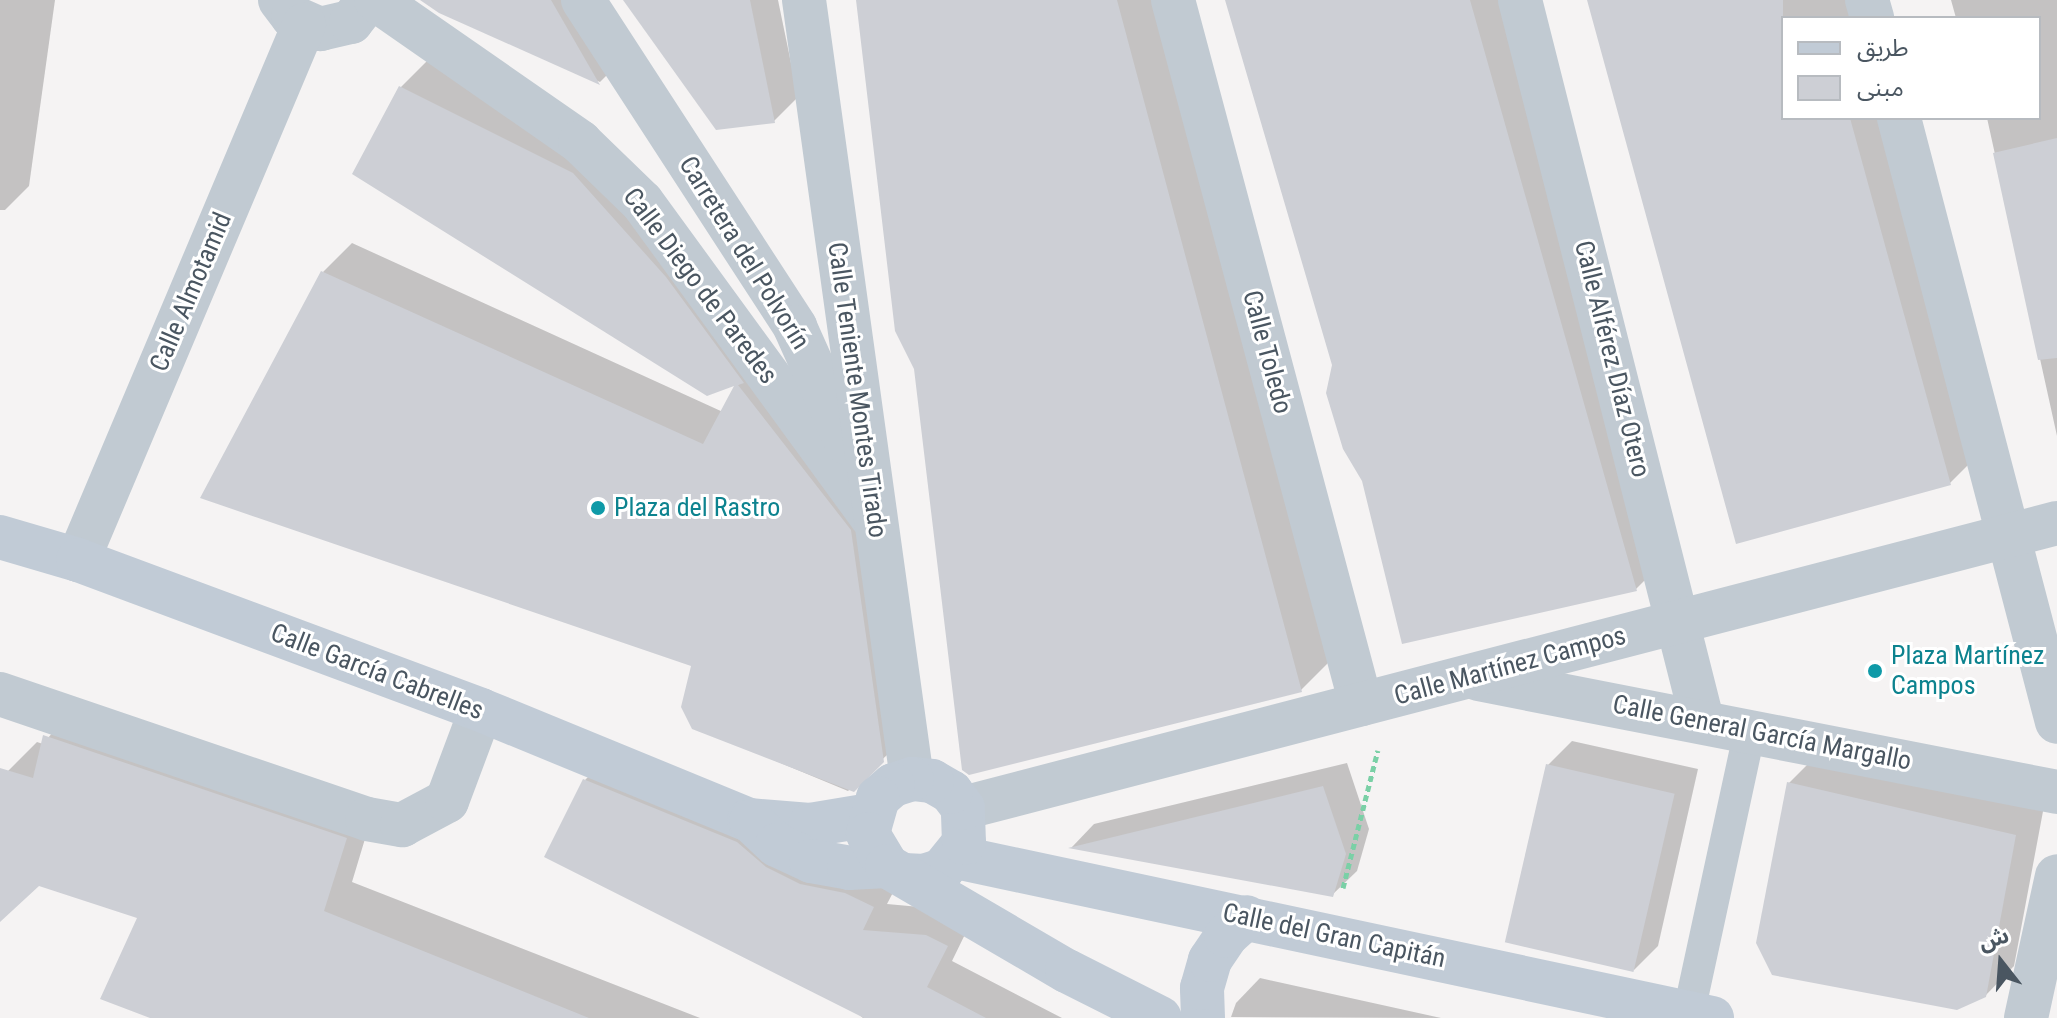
<!DOCTYPE html>
<html>
<head>
<meta charset="utf-8">
<style>
	body { margin:0 }
	#map { position:relative; width:2057px; height:1018px; overflow:hidden; background:#f5f3f3; font-family:"Roboto Condensed","Noto Sans Arabic",sans-serif }
	div>[style] { position:absolute }
	[style*='--x'] { left:calc(var(--x)*1px); top:calc(var(--y)*1px); width:calc(var(--w)*1px); rotate:calc(var(--a)*1deg) }
	.shadow>* { inset:0; background:#0003 }
	.building>* { inset:0; background:#cdcfd5; transform-origin:0 0 }
	.path>* { height:5px; margin-top:-2.5px; transform-origin:0; background:repeating-linear-gradient(90deg,#7ad0a6 0 6px,transparent 0 10px) }
	.lane>* { height:32px; margin:-16px; padding:0 16px; transform-origin:16px; border-radius:16px; background:#c1cad2 }
	.street>* { height:44px; margin:-22px; padding:0 22px; transform-origin:22px; border-radius:22px; background:#c1cad2 }
	.secondary>* { height:44px; margin:-22px; padding:0 22px; transform-origin:22px; border-radius:22px; background:#c1cbd6 }
	.dots>* { width:22px; height:22px; translate:-50% -50%; box-sizing:border-box; border:4px solid #fff; border-radius:50% }
	span { translate:-50% -50%; white-space:nowrap; text-align:center; line-height:1.15; -webkit-text-stroke:6px #fff; paint-order:stroke }
	.street-label { font-size:26px; color:#4a5661 }
	.culture-label { font-size:26px; color:#0d838f }
	.left { translate:0 -50%; text-align:left }
	.legend { position:absolute; left:1781px; top:16px; width:260px; height:104px; box-sizing:border-box; background:#fff; border:2px solid #b7bbc0; margin:0; padding:10px 14px; list-style:none; font-size:24px; color:#4a5661 }
	.legend li { display:flex; align-items:center; gap:16px; height:40px }
	.legend b { width:40px; border:2px solid #b7bbc0 }
	.north { position:absolute; left:1961px; top:922px; width:80px; height:80px; -webkit-text-stroke:6px #fff; paint-order:stroke; rotate:343deg; font-size:22px; font-weight:700; line-height:32px; text-align:center; color:#4a5661 }
	.north::after { content:''; display:block; margin:auto; width:28px; height:36px; background:#4a5661; clip-path:polygon(50% 0,100% 100%,50% 72%,0 100%) }
</style>
</head>
<body>
<div id="map">
	<div class="shadow">
		<div style="clip-path:polygon(0 0,55px 0,29px 186px,5px 210px,0 210px)"></div>
		<div style="clip-path:polygon(467px 0,589px 0,623px 59px,600px 82px,479px 29px)"></div>
		<div style="clip-path:polygon(625px 0,778px 0,798px 97px,774px 121px)"></div>
		<div style="clip-path:polygon(859px 0,1153px 0,1330px 661px,1301px 690px,916px 369px)"></div>
		<div style="clip-path:polygon(1227px 0,1507px 0,1665px 560px,1636px 589px)"></div>
		<div style="clip-path:polygon(1589px 0,1854px 0,1859px 18px,1783px 18px,1783px 118px,1887px 118px,1979px 454px,1950px 483px)"></div>
		<div style="clip-path:polygon(1951px 0,2057px 0,2057px 436px,1987px 118px,2039px 118px,2039px 18px,1956px 18px)"></div>
		<div style="clip-path:polygon(430px 58px,603px 144px,879px 501px,913px 731px,848px 791px,694px 727px,694px 665px,323px 272px,352px 243px,723px 412px,739px 383px,355px 173px,401px 87px)"></div>
		<div style="clip-path:polygon(74px 707px,374px 809px,352px 882px,700px 1018px,155px 1018px,140px 917px,39px 884px,0 919px,0 794px,8px 771px,37px 742px,43px 744px)"></div>
		<div style="clip-path:polygon(1572px 741px,1698px 769px,1658px 946px,1634px 970px,1548px 765px)"></div>
		<div style="clip-path:polygon(611px 754px,899px 881px,887px 904px,953px 910px,972px 920px,952px 961px,1062px 1018px,863px 1018px,585px 780px)"></div>
		<div style="clip-path:polygon(1818px 754px,2044px 806px,2014px 966px,1985px 996px,1789px 783px)"></div>
		<div style="clip-path:polygon(1347px 763px,1369px 829px,1357px 871px,1332px 895px,1072px 847px,1094px 824px)"></div>
		<div style="clip-path:polygon(1260px 978px,1441px 1018px,1231px 1017px,1236px 1003px)"></div>
	</div>
	<div class="building">
		<div style="clip-path:polygon(420px 0,551px 0,600px 85px,439px 13px)"></div>
		<div style="clip-path:polygon(623px 0,750px 0,775px 123px,716px 130px)"></div>
		<div style="clip-path:polygon(856px 0,1117px 0,1302px 692px,969px 775px,962px 770px,914px 369px,895px 331px)"></div>
		<div style="clip-path:polygon(1225px 0,1470px 0,1637px 591px,1402px 644px,1362px 481px,1343px 449px,1326px 393px,1332px 365px)"></div>
		<div style="clip-path:polygon(1587px 0,1783px 0,1783px 118px,1850px 118px,1951px 485px,1736px 544px)"></div>
		<div style="clip-path:polygon(399px 86px,573px 173px,666px 277px,744px 383px,738px 385px,851px 530px,884px 762px,854px 792px,692px 729px,681px 707px,691px 666px,200px 498px,321px 271px,703px 444px,734px 386px,707px 396px,352px 174px)"></div>
		<div style="clip-path:polygon(2057px 138px,2057px 358px,2038px 360px,1993px 153px)"></div>
		<div style="clip-path:polygon(43px 735px,347px 838px,324px 911px,589px 1018px,150px 1018px,100px 999px,137px 918px,39px 886px,0 922px,0 768px,33px 778px)"></div>
		<div style="left:1546px;top:764px;width:132px;height:183px;rotate:13deg"></div>
		<div style="clip-path:polygon(583px 779px,737px 842px,766px 867px,800px 884px,845px 893px,874px 907px,863px 930px,926px 935px,948px 946px,927px 987px,986px 1018px,864px 1018px,544px 857px)"></div>
		<div style="clip-path:polygon(1787px 782px,2016px 835px,1986px 997px,1957px 1010px,1772px 975px,1756px 943px)"></div>
		<div style="clip-path:polygon(1323px 786px,1346px 854px,1333px 897px,1068px 848px)"></div>
	</div>
	<div class="path">
		<div style="--x:1343;--y:888;--w:142;--a:-75.8"></div>
	</div>
	<div class="lane">
		<div style="--x:1689;--y:1012;--w:289;--a:-77.8"></div>
	</div>
	<div class="street">
		<div style="--x:280;--y:0;--w:21;--a:53"></div>
		<div style="--x:293;--y:17;--w:30;--a:24"></div>
		<div style="--x:320;--y:29;--w:32;--a:-13"></div>
		<div style="--x:351;--y:22;--w:28;--a:-52"></div>
		<div style="--x:376;--y:0;--w:249;--a:34.8"></div>
		<div style="--x:580;--y:142;--w:86;--a:44.1"></div>
		<div style="--x:642;--y:202;--w:390;--a:53.9"></div>
		<div style="--x:583;--y:0;--w:390;--a:57"></div>
		<div style="--x:795;--y:327;--w:127;--a:65.9"></div>
		<div style="--x:804;--y:0;--w:786;--a:82.11"></div>
		<div style="--x:1173;--y:0;--w:729;--a:75.05"></div>
		<div style="--x:1520;--y:0;--w:743;--a:75.81"></div>
		<div style="--x:1867;--y:0;--w:19;--a:74"></div>
		<div style="--x:1899;--y:118;--w:624;--a:75.34"></div>
		<div style="--x:78;--y:560;--w:581;--a:-67.1"></div>
		<div style="--x:1478;--y:679;--w:590;--a:11.04"></div>
		<div style="--x:0;--y:694;--w:388;--a:18.8"></div>
		<div style="--x:367;--y:819;--w:36;--a:10"></div>
		<div style="--x:402;--y:825;--w:51;--a:-28.1"></div>
		<div style="--x:447;--y:801;--w:97;--a:-69.5"></div>
		<div style="--x:963;--y:808;--w:1131;--a:-14.6"></div>
		<div style="--x:2026;--y:1018;--w:145;--a:-77.7"></div>
	</div>
	<div class="secondary">
		<div style="--x:0;--y:537;--w:81;--a:16.4"></div>
		<div style="--x:78;--y:560;--w:430;--a:20.4"></div>
		<div style="--x:481;--y:710;--w:290;--a:22.3"></div>
		<div style="--x:749;--y:820;--w:61;--a:4.7"></div>
		<div style="--x:810;--y:825;--w:61;--a:-9.5"></div>
		<div style="--x:751;--y:821;--w:35;--a:43"></div>
		<div style="--x:777;--y:845;--w:38;--a:25"></div>
		<div style="--x:811;--y:861;--w:39;--a:10"></div>
		<div style="--x:849;--y:868;--w:38;--a:-3"></div>
		<div style="--x:956;--y:857;--w:773;--a:12.02"></div>
		<div style="--x:904;--y:875;--w:20;--a:3"></div>
		<div style="--x:924;--y:876;--w:19;--a:-18"></div>
		<div style="--x:942;--y:870;--w:35;--a:-51"></div>
		<div style="--x:964;--y:843;--w:35;--a:-92"></div>
		<div style="--x:963;--y:808;--w:20;--a:-127"></div>
		<div style="--x:951;--y:792;--w:22;--a:-150"></div>
		<div style="--x:932;--y:781;--w:20;--a:-174"></div>
		<div style="--x:912;--y:779;--w:20;--a:162"></div>
		<div style="--x:893;--y:785;--w:20;--a:139"></div>
		<div style="--x:878;--y:798;--w:37;--a:106"></div>
		<div style="--x:868;--y:834;--w:37;--a:59"></div>
		<div style="--x:887;--y:866;--w:208;--a:30.3"></div>
		<div style="--x:1067;--y:971;--w:104;--a:26.8"></div>
		<div style="--x:1203;--y:1018;--w:30;--a:-92"></div>
		<div style="--x:1202;--y:988;--w:29;--a:-74"></div>
		<div style="--x:1210;--y:960;--w:29;--a:-56"></div>
		<div style="--x:1226;--y:936;--w:28;--a:-42"></div>
	</div>
	<div class="dots">
		<div style="left:598px;top:508px;background:#0f9aa8"></div>
		<div style="left:1875px;top:671px;background:#0f9aa8"></div>
	</div>
	<div class="street-label">
		<span style="left:744px;top:253px;rotate:58deg">Carretera del Polvorín</span>
		<span style="left:700px;top:286px;rotate:53deg">Calle Diego de Paredes</span>
		<span style="left:191px;top:292px;rotate:-67deg">Calle Almotamid</span>
		<span style="left:1267px;top:352px;rotate:75deg">Calle Toledo</span>
		<span style="left:1612px;top:359px;rotate:76deg">Calle Alférez Díaz Otero</span>
		<span style="left:857px;top:390px;rotate:82deg">Calle Teniente Montes Tirado</span>
		<span style="left:1510px;top:666px;rotate:-15deg">Calle Martínez Campos</span>
		<span style="left:377px;top:672px;rotate:21deg">Calle García Cabrelles</span>
		<span style="left:1762px;top:733px;rotate:11deg">Calle General García Margallo</span>
		<span style="left:1334px;top:936px;rotate:12deg">Calle del Gran Capitán</span>
	</div>
	<div class="culture-label">
		<span class="left" style="left:614px;top:508px">Plaza del Rastro</span>
		<span class="left" style="left:1891px;top:671px">Plaza Martínez<br>Campos</span>
	</div>
	<ul class="legend">
	<li><b style="height:10px;background:#c1cbd6"></b>طريق</li>
	<li><b style="height:22px;background:#cdcfd5"></b>مبنى</li>
	</ul>
	<div class="north">ش</div>
</div>
</body>
</html>
